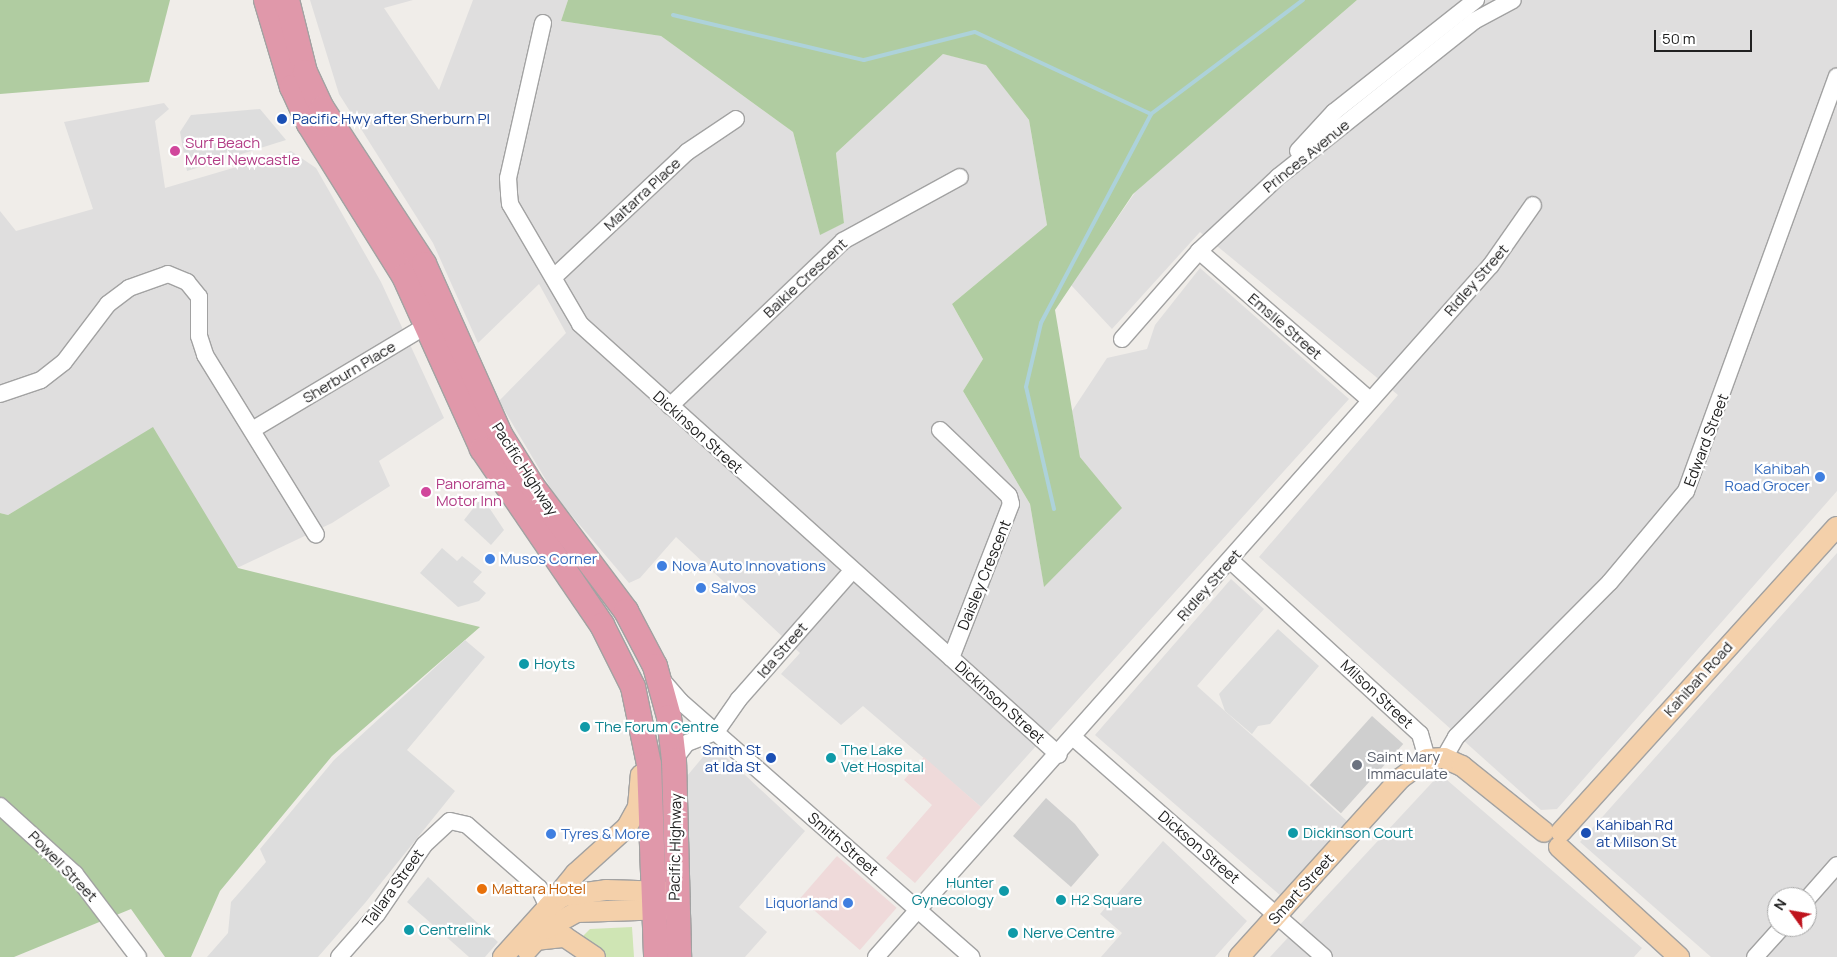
<!DOCTYPE html>
<html>
<head>
<meta charset="utf-8">
<style>
	body { margin:0 }
	#map { position:relative; width:1837px; height:957px; overflow:hidden; background:#f0ede9; font-family:Manrope,sans-serif }
	div>[style] { position:absolute }
	[style*='--x'] { left:calc(var(--x)*1px); top:calc(var(--y)*1px); width:calc(var(--w)*1px); rotate:calc(var(--a)*1deg) }
	.residential>* { inset:0; background:#dfdede }
	.commercial>* { inset:0; background:#efdada; transform-origin:0 0 }
	.religious>* { inset:0; background:#cfcfcf; transform-origin:0 0 }
	.grass>* { inset:0; background:#cfe5b4 }
	.forest>* { inset:0; background:#b0cca1 }
	.parking>* { inset:0; background:#ddd }
	.stream>* { height:4px; margin:-2px; padding:0 2px; transform-origin:2px; border-radius:2px; background:#add2da }
	.roads { filter:drop-shadow(1px 0 #a2a2a2) drop-shadow(-1px 0 #a2a2a2) drop-shadow(0 1px #a2a2a2) drop-shadow(0 -1px #a2a2a2) }
	.minor>* { height:16px; margin:-8px; padding:0 8px; transform-origin:8px; border-radius:8px; background:#fff }
	.major>* { height:20px; margin:-10px; padding:0 10px; transform-origin:10px; border-radius:10px; background:#f4d0aa }
	.highway>* { height:24px; margin:-12px; padding:0 12px; transform-origin:12px; border-radius:12px; background:#e098aa }
	.dots>* { width:14px; height:14px; translate:-50% -50%; box-sizing:border-box; border:2px solid #fff; border-radius:50% }
	span { translate:-50% -50%; white-space:nowrap; text-align:center; line-height:1.15; -webkit-text-stroke:4.5px #fff; paint-order:stroke }
	.transit-label { font-size:15px; color:#164399 }
	.left { translate:0 -50%; text-align:left }
	.right { translate:-100% -50%; text-align:right }
	.hotel-label { font-size:15px; color:#b23c85 }
	.street-label { font-size:15px; color:#212121 }
	.shop-label { font-size:15px; color:#366cbe }
	.culture-label { font-size:15px; color:#0d838f }
	.worship-label { font-size:15px; color:#5b616d }
	.food-label { font-size:15px; color:#c56008 }
	.north { position:absolute; left:1767px; top:887px; width:50px; height:50px; box-sizing:border-box; background:#fff; border:1px solid #a6a6a6; border-radius:50%; rotate:302deg; font-size:14px; font-weight:700; line-height:20px; text-align:center; color:#212121 }
	.north::after { content:''; display:block; margin:auto; width:18px; height:22px; background:#bf131d; clip-path:polygon(50% 0,100% 100%,50% 72%,0 100%) }
	.scale { position:absolute; left:1654px; top:30px; width:98px; height:22px; box-sizing:border-box; border:2px solid #212121; border-top:0; padding-left:6px; font-size:15px; line-height:18px; white-space:nowrap; color:#212121; -webkit-text-stroke:4px #fff; paint-order:stroke }
</style>
</head>
<body>
<div id="map">
	<div class="residential">
		<div style="clip-path:polygon(310px 0,413px 0,384px 8px,439px 90px,473px 0,568px 0,561px 21px,661px 36px,793px 132px,820px 234px,844px 223px,836px 153px,943px 54px,986px 64px,1029px 120px,1047px 225px,952px 304px,983px 359px,963px 391px,1030px 504px,1044px 586px,1121px 508px,1080px 457px,1072px 411px,1107px 358px,1147px 349px,1155px 325px,1200px 268px,1349px 399px,981px 807px,863px 706px,841px 725px,781px 674px,800px 653px,676px 537px,640px 578px,629px 583px,556px 497px,499px 401px,566px 333px,539px 284px,478px 343px,433px 243px,339px 94px)"></div>
		<div style="clip-path:polygon(1357px 0,1837px 0,1837px 491px,1557px 809px,1541px 810px,1259px 557px,1398px 395px,1200px 232px,1112px 329px,1071px 285px,1136px 191px)"></div>
		<div style="clip-path:polygon(164px 103px,169px 109px,155px 121px,165px 188px,291px 151px,316px 168px,381px 282px,444px 418px,379px 461px,390px 486px,332px 523px,237px 568px,153px 428px,8px 515px,0 513px,0 211px,16px 231px,93px 209px,64px 122px)"></div>
		<div style="clip-path:polygon(evenodd,1837px 553px,1837px 957px,1711px 957px,1580px 842px,1837px 553px,1777px 897px,1807px 897px,1807px 927px,1777px 927px,1777px 897px)"></div>
		<div style="clip-path:polygon(1231px 579px,1264px 609px,1197px 686px,1347px 821px,1281px 896px,1095px 735px)"></div>
		<div style="clip-path:polygon(713px 745px,805px 831px,739px 907px,767px 932px,745px 957px,691px 957px,687px 776px)"></div>
		<div style="clip-path:polygon(1440px 774px,1642px 948px,1634px 957px,1270px 957px)"></div>
		<div style="clip-path:polygon(1163px 841px,1247px 921px,1215px 957px,1101px 957px,1122px 933px,1100px 914px)"></div>
	</div>
	<div class="commercial">
		<div style="clip-path:polygon(924px 757px,981px 807px,915px 883px,886px 858px,932px 805px,904px 780px)"></div>
		<div style="left:837px;top:856px;width:79px;height:56px;rotate:41deg"></div>
	</div>
	<div class="religious">
		<div style="left:1372px;top:716px;width:42px;height:93px;rotate:42deg"></div>
		<div style="clip-path:polygon(1046px 798px,1075px 824px,1099px 855px,1071px 887px,1013px 836px)"></div>
	</div>
	<div class="grass">
		<div style="clip-path:polygon(632px 927px,634px 957px,602px 957px,582px 937px,590px 929px)"></div>
	</div>
	<div class="forest">
		<div style="clip-path:polygon(0 0,170px 0,149px 82px,0 94px)"></div>
		<div style="clip-path:polygon(568px 0,1357px 0,1133px 194px,1055px 310px,1080px 457px,1122px 508px,1044px 587px,1030px 504px,963px 391px,983px 359px,952px 304px,1047px 225px,1029px 120px,986px 65px,943px 54px,836px 153px,844px 223px,820px 235px,793px 132px,661px 36px,561px 21px)"></div>
		<div style="clip-path:polygon(153px 427px,238px 568px,480px 627px,332px 756px,220px 891px,191px 957px,165px 957px,131px 909px,14px 957px,0 957px,0 513px,8px 515px)"></div>
	</div>
	<div class="parking">
		<div style="clip-path:polygon(260px 109px,286px 140px,187px 171px,180px 132px,191px 115px)"></div>
		<div style="clip-path:polygon(482px 497px,504px 530px,491px 545px,464px 520px)"></div>
		<div style="clip-path:polygon(442px 548px,457px 561px,462px 556px,482px 572px,473px 582px,486px 593px,479px 601px,458px 607px,420px 573px)"></div>
		<div style="clip-path:polygon(1278px 629px,1319px 666px,1270px 724px,1258px 726px,1252px 734px,1225px 711px,1219px 694px)"></div>
		<div style="clip-path:polygon(465px 640px,485px 657px,407px 750px,455px 791px,365px 903px,318px 957px,207px 957px,228px 933px,231px 902px,266px 862px,260px 849px,334px 760px)"></div>
		<div style="clip-path:polygon(428px 877px,498px 942px,485px 957px,469px 957px,407px 902px)"></div>
	</div>
	<div class="stream">
		<div style="--x:673;--y:15;--w:196;--a:13.3"></div>
		<div style="--x:864;--y:60;--w:114;--a:-14.2"></div>
		<div style="--x:975;--y:32;--w:194;--a:25"></div>
		<div style="--x:1054;--y:509;--w:125;--a:-102.9"></div>
		<div style="--x:1026;--y:387;--w:66;--a:-76.8"></div>
		<div style="--x:1041;--y:323;--w:236;--a:-62.2"></div>
		<div style="--x:1151;--y:114;--w:190;--a:-36.9"></div>
	</div>
	<div class="roads">
		<div class="minor">
			<div style="--x:543;--y:23;--w:159;--a:102.7"></div>
			<div style="--x:508;--y:178;--w:16;--a:86"></div>
			<div style="--x:509;--y:194;--w:10;--a:84"></div>
			<div style="--x:510;--y:204;--w:139;--a:59.7"></div>
			<div style="--x:580;--y:324;--w:644;--a:41.98"></div>
			<div style="--x:1298;--y:151;--w:53;--a:-47.3"></div>
			<div style="--x:1334;--y:112;--w:181;--a:-38.3"></div>
			<div style="--x:1199;--y:251;--w:227;--a:41.1"></div>
			<div style="--x:554;--y:277;--w:183;--a:-43.2"></div>
			<div style="--x:687;--y:152;--w:59;--a:-34"></div>
			<div style="--x:1122;--y:339;--w:117;--a:-48.8"></div>
			<div style="--x:1199;--y:251;--w:108;--a:-43.1"></div>
			<div style="--x:1278;--y:177;--w:251;--a:-38.5"></div>
			<div style="--x:1474;--y:21;--w:44;--a:-28.3"></div>
			<div style="--x:0;--y:394;--w:43;--a:-18.9"></div>
			<div style="--x:41;--y:380;--w:29;--a:-38"></div>
			<div style="--x:64;--y:362;--w:73;--a:-52.8"></div>
			<div style="--x:108;--y:304;--w:26;--a:-37"></div>
			<div style="--x:129;--y:288;--w:41;--a:-19.7"></div>
			<div style="--x:168;--y:274;--w:21;--a:23"></div>
			<div style="--x:187;--y:282;--w:19;--a:51"></div>
			<div style="--x:199;--y:297;--w:39;--a:90"></div>
			<div style="--x:199;--y:336;--w:20;--a:72"></div>
			<div style="--x:205;--y:355;--w:211;--a:58.3"></div>
			<div style="--x:670;--y:406;--w:239;--a:-43.6"></div>
			<div style="--x:843;--y:241;--w:133;--a:-28.7"></div>
			<div style="--x:252;--y:430;--w:212;--a:-30.9"></div>
			<div style="--x:940;--y:430;--w:95;--a:43.7"></div>
			<div style="--x:1009;--y:496;--w:8;--a:76"></div>
			<div style="--x:1011;--y:504;--w:165;--a:111.3"></div>
			<div style="--x:1231;--y:561;--w:256;--a:42.5"></div>
			<div style="--x:1420;--y:734;--w:26;--a:74"></div>
			<div style="--x:662;--y:680;--w:28;--a:49"></div>
			<div style="--x:680;--y:701;--w:388;--a:41.3"></div>
			<div style="--x:716;--y:732;--w:40;--a:-55.1"></div>
			<div style="--x:739;--y:699;--w:171;--a:-48.6"></div>
			<div style="--x:1074;--y:738;--w:332;--a:41.2"></div>
			<div style="--x:1444;--y:758;--w:24;--a:-60"></div>
			<div style="--x:1456;--y:737;--w:218;--a:-45.2"></div>
			<div style="--x:1610;--y:582;--w:119;--a:-50.1"></div>
			<div style="--x:1686;--y:491;--w:441;--a:-70"></div>
			<div style="--x:674;--y:760;--w:21;--a:-53"></div>
			<div style="--x:687;--y:743;--w:31;--a:-21"></div>
			<div style="--x:0;--y:806;--w:101;--a:42.2"></div>
			<div style="--x:75;--y:874;--w:104;--a:52.8"></div>
			<div style="--x:1807;--y:899;--w:45;--a:-48.6"></div>
			<div style="--x:339;--y:957;--w:57;--a:-48.5"></div>
			<div style="--x:377;--y:914;--w:83;--a:-55.7"></div>
			<div style="--x:424;--y:845;--w:35;--a:-43"></div>
			<div style="--x:450;--y:821;--w:17;--a:13"></div>
			<div style="--x:467;--y:825;--w:96;--a:41.2"></div>
			<div style="--x:539;--y:888;--w:21;--a:65"></div>
			<div style="--x:876;--y:957;--w:926;--a:-48.37"></div>
			<div style="--x:1491;--y:265;--w:73;--a:-55"></div>
			<div style="--x:1755;--y:957;--w:40;--a:-48"></div>
		</div>
		<div class="major">
			<div style="--x:1561;--y:832;--w:411;--a:-47.9"></div>
			<div style="--x:1559;--y:847;--w:163;--a:42.5"></div>
			<div style="--x:548;--y:907;--w:43;--a:-50.7"></div>
			<div style="--x:575;--y:874;--w:70;--a:-42.1"></div>
			<div style="--x:627;--y:827;--w:23;--a:-61"></div>
			<div style="--x:638;--y:807;--w:32;--a:-85"></div>
			<div style="--x:535;--y:940;--w:30;--a:-6"></div>
			<div style="--x:565;--y:937;--w:36;--a:34"></div>
			<div style="--x:527;--y:950;--w:28;--a:-48"></div>
			<div style="--x:546;--y:929;--w:35;--a:-29"></div>
			<div style="--x:577;--y:912;--w:92;--a:-1.9"></div>
			<div style="--x:503;--y:957;--w:67;--a:-48"></div>
			<div style="--x:548;--y:907;--w:19;--a:-36"></div>
			<div style="--x:563;--y:896;--w:43;--a:-7.9"></div>
			<div style="--x:606;--y:890;--w:63;--a:1.8"></div>
			<div style="--x:1239;--y:957;--w:241;--a:-47.9"></div>
			<div style="--x:1401;--y:778;--w:32;--a:-36"></div>
			<div style="--x:1427;--y:759;--w:17;--a:-3"></div>
			<div style="--x:1444;--y:758;--w:20;--a:24"></div>
			<div style="--x:1462;--y:766;--w:105;--a:38.8"></div>
		</div>
		<div class="highway">
			<div style="--x:266;--y:0;--w:91;--a:73.4"></div>
			<div style="--x:292;--y:87;--w:41;--a:65.3"></div>
			<div style="--x:309;--y:124;--w:179;--a:58"></div>
			<div style="--x:404;--y:276;--w:190;--a:65.7"></div>
			<div style="--x:482;--y:449;--w:213;--a:55.7"></div>
			<div style="--x:602;--y:625;--w:69;--a:63.4"></div>
			<div style="--x:633;--y:687;--w:79;--a:78.3"></div>
			<div style="--x:649;--y:764;--w:193;--a:87.9"></div>
			<div style="--x:287;--y:0;--w:74;--a:76"></div>
			<div style="--x:305;--y:72;--w:40;--a:65"></div>
			<div style="--x:322;--y:108;--w:186;--a:56.8"></div>
			<div style="--x:424;--y:264;--w:188;--a:65.9"></div>
			<div style="--x:501;--y:436;--w:60;--a:57.9"></div>
			<div style="--x:533;--y:487;--w:155;--a:53.1"></div>
			<div style="--x:626;--y:611;--w:62;--a:62.2"></div>
			<div style="--x:655;--y:666;--w:53;--a:74.6"></div>
			<div style="--x:669;--y:717;--w:43;--a:83.4"></div>
			<div style="--x:674;--y:760;--w:197;--a:88.5"></div>
		</div>
	</div>
	<div class="dots">
		<div style="left:282px;top:119px;background:#1a4fb4"></div>
		<div style="left:175px;top:151px;background:#d1479c"></div>
		<div style="left:1820px;top:477px;background:#3f7fe0"></div>
		<div style="left:426px;top:492px;background:#d1479c"></div>
		<div style="left:490px;top:559px;background:#3f7fe0"></div>
		<div style="left:662px;top:566px;background:#3f7fe0"></div>
		<div style="left:701px;top:588px;background:#3f7fe0"></div>
		<div style="left:524px;top:664px;background:#0f9aa8"></div>
		<div style="left:585px;top:727px;background:#0f9aa8"></div>
		<div style="left:771px;top:758px;background:#1a4fb4"></div>
		<div style="left:831px;top:758px;background:#0f9aa8"></div>
		<div style="left:1357px;top:765px;background:#6b7280"></div>
		<div style="left:1293px;top:833px;background:#0f9aa8"></div>
		<div style="left:1586px;top:833px;background:#1a4fb4"></div>
		<div style="left:551px;top:834px;background:#3f7fe0"></div>
		<div style="left:482px;top:889px;background:#e8710a"></div>
		<div style="left:1004px;top:891px;background:#0f9aa8"></div>
		<div style="left:1061px;top:900px;background:#0f9aa8"></div>
		<div style="left:848px;top:903px;background:#3f7fe0"></div>
		<div style="left:409px;top:930px;background:#0f9aa8"></div>
		<div style="left:1013px;top:933px;background:#0f9aa8"></div>
	</div>
	<div class="transit-label">
		<span class="left" style="left:292px;top:119px">Pacific Hwy after Sherburn Pl</span>
		<span class="right" style="left:761px;top:758px">Smith St<br>at Ida St</span>
		<span class="left" style="left:1596px;top:833px">Kahibah Rd<br>at Milson St</span>
	</div>
	<div class="hotel-label">
		<span class="left" style="left:185px;top:151px">Surf Beach<br>Motel Newcastle</span>
		<span class="left" style="left:436px;top:492px">Panorama<br>Motor Inn</span>
	</div>
	<div class="street-label">
		<span style="left:1306px;top:156px;rotate:-39deg">Princes Avenue</span>
		<span style="left:642px;top:194px;rotate:-43deg">Maltarra Place</span>
		<span style="left:805px;top:278px;rotate:-43deg">Baikie Crescent</span>
		<span style="left:1476px;top:280px;rotate:-49deg">Ridley Street</span>
		<span style="left:1285px;top:326px;rotate:41deg">Emslie Street</span>
		<span style="left:349px;top:372px;rotate:-31deg">Sherburn Place</span>
		<span style="left:698px;top:432px;rotate:42deg">Dickinson Street</span>
		<span style="left:1706px;top:440px;rotate:-69deg">Edward Street</span>
		<span style="left:525px;top:469px;rotate:57deg">Pacific Highway</span>
		<span style="left:984px;top:575px;rotate:-68deg">Daisley Crescent</span>
		<span style="left:1209px;top:585px;rotate:-49deg">Ridley Street</span>
		<span style="left:782px;top:650px;rotate:-49deg">Ida Street</span>
		<span style="left:1698px;top:679px;rotate:-48deg">Kahibah Road</span>
		<span style="left:1377px;top:694px;rotate:43deg">Milson Street</span>
		<span style="left:1000px;top:702px;rotate:42deg">Dickinson Street</span>
		<span style="left:843px;top:844px;rotate:41deg">Smith Street</span>
		<span style="left:675px;top:847px;rotate:-89deg">Pacific Highway</span>
		<span style="left:1199px;top:847px;rotate:41deg">Dickson Street</span>
		<span style="left:63px;top:866px;rotate:46deg">Powell Street</span>
		<span style="left:393px;top:888px;rotate:-54deg">Tallara Street</span>
		<span style="left:1301px;top:889px;rotate:-48deg">Smart Street</span>
	</div>
	<div class="shop-label">
		<span class="right" style="left:1810px;top:477px">Kahibah<br>Road Grocer</span>
		<span class="left" style="left:500px;top:559px">Musos Corner</span>
		<span class="left" style="left:672px;top:566px">Nova Auto Innovations</span>
		<span class="left" style="left:711px;top:588px">Salvos</span>
		<span class="left" style="left:561px;top:834px">Tyres &amp; More</span>
		<span class="right" style="left:838px;top:903px">Liquorland</span>
	</div>
	<div class="culture-label">
		<span class="left" style="left:534px;top:664px">Hoyts</span>
		<span class="left" style="left:595px;top:727px">The Forum Centre</span>
		<span class="left" style="left:841px;top:758px">The Lake<br>Vet Hospital</span>
		<span class="left" style="left:1303px;top:833px">Dickinson Court</span>
		<span class="right" style="left:994px;top:891px">Hunter<br>Gynecology</span>
		<span class="left" style="left:1071px;top:900px">H2 Square</span>
		<span class="left" style="left:419px;top:930px">Centrelink</span>
		<span class="left" style="left:1023px;top:933px">Nerve Centre</span>
	</div>
	<div class="worship-label">
		<span class="left" style="left:1367px;top:765px">Saint Mary<br>Immaculate</span>
	</div>
	<div class="food-label">
		<span class="left" style="left:492px;top:889px">Mattara Hotel</span>
	</div>
	<div class="north">N</div>
	<div class="scale">50 m</div>
</div>
</body>
</html>
